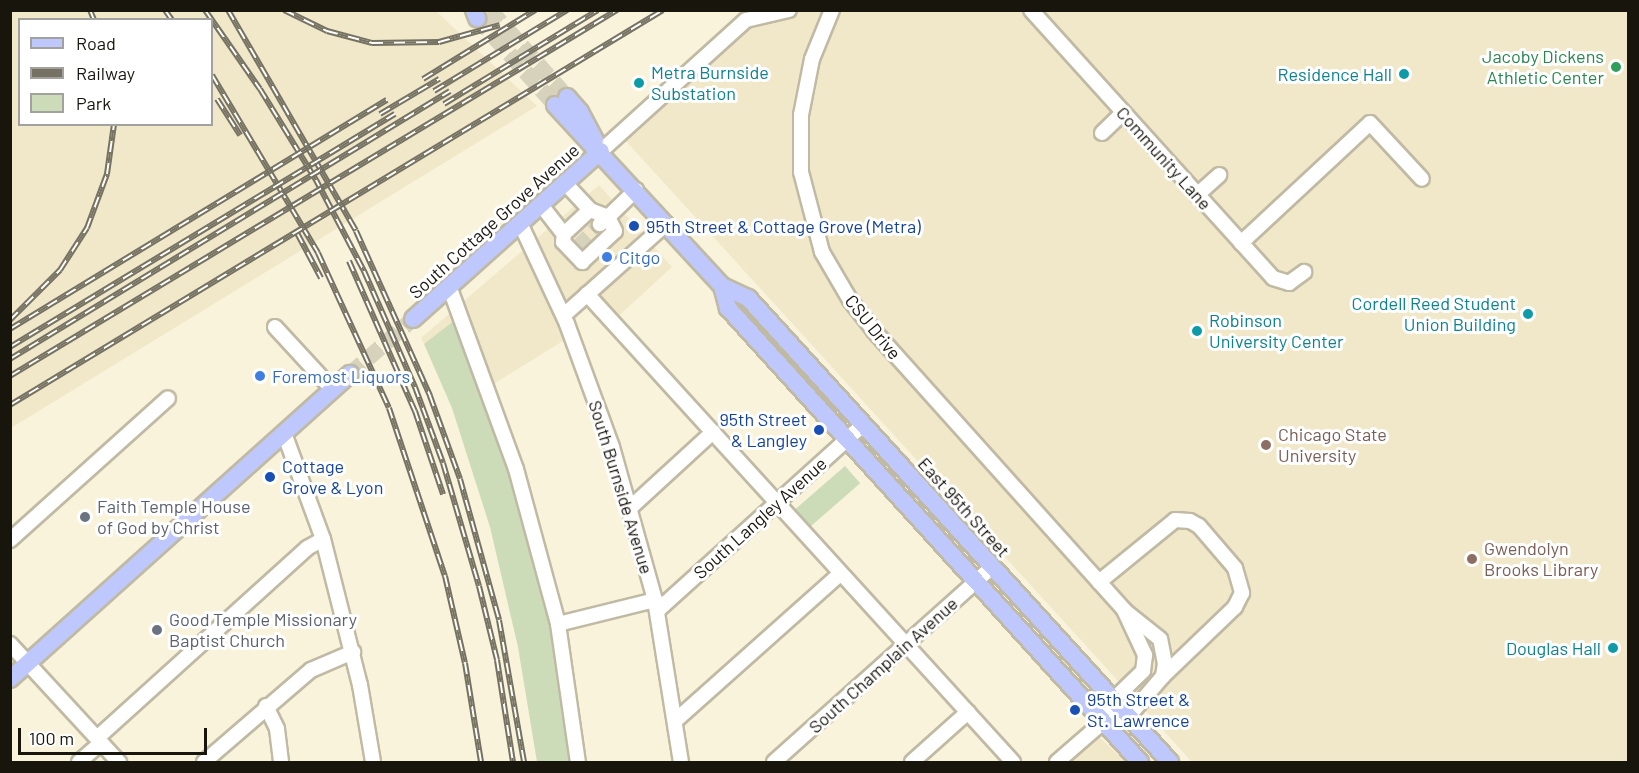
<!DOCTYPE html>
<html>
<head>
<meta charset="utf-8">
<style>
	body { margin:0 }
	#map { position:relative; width:1639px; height:773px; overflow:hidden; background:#f9f3db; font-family:Barlow,sans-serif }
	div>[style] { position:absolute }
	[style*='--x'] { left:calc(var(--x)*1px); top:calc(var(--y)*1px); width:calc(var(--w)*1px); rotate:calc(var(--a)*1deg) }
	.built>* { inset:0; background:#f1e8c9 }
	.green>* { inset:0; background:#ccdbb8; transform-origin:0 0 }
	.minor-tunnel>* { height:14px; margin-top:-7px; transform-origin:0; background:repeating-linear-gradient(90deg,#d7d2bc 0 14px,transparent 0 21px) }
	.major-tunnel>* { height:16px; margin-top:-8px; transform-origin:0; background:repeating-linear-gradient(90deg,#d7d2bc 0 16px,transparent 0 24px) }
	.roads { filter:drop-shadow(2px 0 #c0baa4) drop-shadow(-2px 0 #c0baa4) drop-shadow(0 2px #c0baa4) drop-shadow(0 -2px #c0baa4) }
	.minor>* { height:14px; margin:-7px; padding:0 7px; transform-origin:7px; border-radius:7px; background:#fff }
	.major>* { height:16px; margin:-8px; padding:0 8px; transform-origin:8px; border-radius:8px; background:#bfc8fc }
	.rail>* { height:6px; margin-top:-3px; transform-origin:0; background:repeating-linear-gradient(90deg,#fff 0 11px,#767263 0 22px); box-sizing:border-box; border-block:2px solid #767263 }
	.dots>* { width:16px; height:16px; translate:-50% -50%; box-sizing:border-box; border:3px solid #fff; border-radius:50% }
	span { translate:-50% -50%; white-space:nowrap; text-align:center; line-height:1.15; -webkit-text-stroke:6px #fff; paint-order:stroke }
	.leisure-label { font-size:18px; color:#27864d }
	.right { translate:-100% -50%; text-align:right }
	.culture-label { font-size:18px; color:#0d838f }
	.left { translate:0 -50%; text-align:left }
	.street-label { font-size:18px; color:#18150d }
	.transit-label { font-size:18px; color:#164399 }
	.shop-label { font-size:18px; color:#366cbe }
	.education-label { font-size:18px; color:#785e54 }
	.worship-label { font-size:18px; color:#5b616d }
	.frame { position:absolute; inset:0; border:12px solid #18150d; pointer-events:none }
	.legend { position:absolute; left:18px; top:18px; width:195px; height:108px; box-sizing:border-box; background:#fff; border:2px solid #a3a19e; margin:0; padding:8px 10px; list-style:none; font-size:18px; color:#18150d }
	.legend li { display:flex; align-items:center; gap:12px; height:30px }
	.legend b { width:30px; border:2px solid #a3a19e }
	.scale { position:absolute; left:18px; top:728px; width:189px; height:27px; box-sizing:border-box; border:3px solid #18150d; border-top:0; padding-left:8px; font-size:18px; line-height:21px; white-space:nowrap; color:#18150d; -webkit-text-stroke:4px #fff; paint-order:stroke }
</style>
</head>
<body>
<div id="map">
	<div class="built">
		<div style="clip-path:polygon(evenodd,11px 10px,436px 11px,537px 106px,11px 428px,11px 10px,20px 20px,212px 20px,212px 124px,20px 124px,20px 20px)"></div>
		<div style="clip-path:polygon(741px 11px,1628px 11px,1628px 762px,1192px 762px,614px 128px)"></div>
		<div style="clip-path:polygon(599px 185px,672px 267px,612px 322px,587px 294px,556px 322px,563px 341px,484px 390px,455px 320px,424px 344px,421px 338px)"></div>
		<div style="clip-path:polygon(1098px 736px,1126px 762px,1069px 762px)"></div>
	</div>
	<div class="green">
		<div style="clip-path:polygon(456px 319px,503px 442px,551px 615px,577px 762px,537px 762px,518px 647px,490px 527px,452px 408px,424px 344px)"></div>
		<div style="left:845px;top:466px;width:23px;height:72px;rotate:49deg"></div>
	</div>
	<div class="minor-tunnel">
		<div style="--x:578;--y:246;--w:31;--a:-45"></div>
	</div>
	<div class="major-tunnel">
		<div style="--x:490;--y:10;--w:116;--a:48.5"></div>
		<div style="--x:477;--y:18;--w:117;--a:48.1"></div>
		<div style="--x:350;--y:374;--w:84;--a:-41.1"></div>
	</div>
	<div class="roads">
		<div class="minor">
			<div style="--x:832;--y:10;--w:53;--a:112.2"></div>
			<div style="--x:812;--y:59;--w:57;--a:101.1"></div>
			<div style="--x:801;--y:115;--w:57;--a:90"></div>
			<div style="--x:801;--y:172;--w:83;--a:75.3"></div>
			<div style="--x:822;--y:252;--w:56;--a:59.7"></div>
			<div style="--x:850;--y:300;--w:39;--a:52"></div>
			<div style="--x:874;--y:331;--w:375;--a:48.1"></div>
			<div style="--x:1124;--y:610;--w:50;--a:65"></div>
			<div style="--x:1145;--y:655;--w:16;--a:97"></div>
			<div style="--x:1143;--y:671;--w:42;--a:136"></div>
			<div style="--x:1113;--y:700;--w:24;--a:114"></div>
			<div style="--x:1103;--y:722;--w:61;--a:139"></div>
			<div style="--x:1031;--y:10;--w:361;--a:47.9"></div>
			<div style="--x:1273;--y:278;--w:17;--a:17"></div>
			<div style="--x:1289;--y:283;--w:19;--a:-36"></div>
			<div style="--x:1102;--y:133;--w:29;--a:-44"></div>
			<div style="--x:601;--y:151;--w:195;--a:-42.1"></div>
			<div style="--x:746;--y:20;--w:44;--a:-13.1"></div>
			<div style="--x:565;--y:183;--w:37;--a:47"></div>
			<div style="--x:1197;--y:195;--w:30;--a:-42"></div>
			<div style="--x:541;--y:205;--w:37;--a:52"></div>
			<div style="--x:564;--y:234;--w:8;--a:97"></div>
			<div style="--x:563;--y:242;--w:28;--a:46"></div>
			<div style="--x:582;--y:262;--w:45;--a:-43.2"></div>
			<div style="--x:615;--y:231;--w:16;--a:-117"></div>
			<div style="--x:608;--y:217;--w:39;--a:-44"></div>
			<div style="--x:520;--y:223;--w:111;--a:65"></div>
			<div style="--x:567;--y:324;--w:131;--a:69.9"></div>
			<div style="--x:612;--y:447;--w:159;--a:74.3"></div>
			<div style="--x:655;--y:600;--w:164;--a:80.9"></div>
			<div style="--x:564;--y:234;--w:35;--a:-43"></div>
			<div style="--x:590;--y:210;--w:19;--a:21"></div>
			<div style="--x:608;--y:217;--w:11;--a:139"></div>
			<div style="--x:1241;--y:243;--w:176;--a:-42.9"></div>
			<div style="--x:1370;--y:123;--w:76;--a:47.1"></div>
			<div style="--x:449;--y:286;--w:195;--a:69.9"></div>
			<div style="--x:516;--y:469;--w:161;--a:74.8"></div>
			<div style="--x:558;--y:624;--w:139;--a:81.8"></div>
			<div style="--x:587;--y:294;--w:633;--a:47.69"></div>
			<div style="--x:564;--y:315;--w:137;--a:-41.7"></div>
			<div style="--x:275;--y:327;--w:84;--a:47.4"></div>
			<div style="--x:284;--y:433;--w:113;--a:69.8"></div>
			<div style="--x:323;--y:539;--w:151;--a:75.8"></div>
			<div style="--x:360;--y:685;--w:78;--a:80.4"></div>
			<div style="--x:630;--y:508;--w:113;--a:-42.5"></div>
			<div style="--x:10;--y:540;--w:212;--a:-41.9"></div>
			<div style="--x:1099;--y:582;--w:98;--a:-39.2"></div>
			<div style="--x:1175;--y:520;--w:15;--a:4"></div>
			<div style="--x:1190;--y:521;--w:10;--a:29"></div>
			<div style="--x:1199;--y:526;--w:55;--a:49.4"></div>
			<div style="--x:1235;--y:568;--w:26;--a:74"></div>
			<div style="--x:1242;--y:593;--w:16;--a:117"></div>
			<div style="--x:1235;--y:607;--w:100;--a:136.2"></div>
			<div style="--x:657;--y:611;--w:278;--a:-42.1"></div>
			<div style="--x:558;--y:624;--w:100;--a:-13.9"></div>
			<div style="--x:10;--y:644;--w:161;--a:47.3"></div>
			<div style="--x:266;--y:706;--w:25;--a:64"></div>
			<div style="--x:277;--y:729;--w:33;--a:83"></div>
			<div style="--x:675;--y:721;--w:222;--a:-41.7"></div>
			<div style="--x:1103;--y:722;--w:25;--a:-11"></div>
			<div style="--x:1128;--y:717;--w:54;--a:-49.5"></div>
			<div style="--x:1163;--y:676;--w:12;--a:-81"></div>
			<div style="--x:1165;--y:664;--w:25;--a:-101"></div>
			<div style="--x:1160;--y:639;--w:45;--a:-141.3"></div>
			<div style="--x:97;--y:738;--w:283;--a:-42.1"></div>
			<div style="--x:307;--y:548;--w:18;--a:-29"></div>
			<div style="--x:79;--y:762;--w:29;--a:-41"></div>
			<div style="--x:204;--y:762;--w:141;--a:-40.7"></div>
			<div style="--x:311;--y:670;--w:46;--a:-23.2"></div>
			<div style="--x:774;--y:762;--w:292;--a:-41.8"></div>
			<div style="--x:912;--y:762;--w:75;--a:-41.8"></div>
		</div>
		<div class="major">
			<div style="--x:474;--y:10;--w:9;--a:69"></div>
			<div style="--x:567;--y:97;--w:20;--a:49"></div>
			<div style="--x:580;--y:112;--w:32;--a:62"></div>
			<div style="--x:555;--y:105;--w:246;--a:47.3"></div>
			<div style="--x:722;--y:286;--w:29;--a:25"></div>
			<div style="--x:748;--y:298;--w:627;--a:47.71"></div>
			<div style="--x:722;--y:286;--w:23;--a:75"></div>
			<div style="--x:728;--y:308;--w:613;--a:47.78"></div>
			<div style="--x:413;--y:319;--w:252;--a:-41.8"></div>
			<div style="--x:10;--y:679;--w:457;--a:-41.9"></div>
		</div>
	</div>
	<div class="rail">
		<div style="--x:90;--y:10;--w:11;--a:68"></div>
		<div style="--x:165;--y:10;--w:12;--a:55"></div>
		<div style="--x:205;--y:10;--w:96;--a:55.2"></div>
		<div style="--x:260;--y:89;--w:107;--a:58.4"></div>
		<div style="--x:316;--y:180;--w:103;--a:62.2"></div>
		<div style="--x:364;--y:271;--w:127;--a:66.3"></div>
		<div style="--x:415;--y:387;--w:81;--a:69.8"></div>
		<div style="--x:443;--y:463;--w:128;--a:73.7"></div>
		<div style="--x:479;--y:586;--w:76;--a:76.3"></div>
		<div style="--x:497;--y:660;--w:103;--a:81.1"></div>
		<div style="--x:228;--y:10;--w:255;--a:59.9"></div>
		<div style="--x:356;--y:231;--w:181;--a:65.8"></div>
		<div style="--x:430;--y:396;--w:88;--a:70.1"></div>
		<div style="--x:460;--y:479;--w:146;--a:74.5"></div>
		<div style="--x:499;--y:620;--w:144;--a:80"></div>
		<div style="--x:284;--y:10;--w:48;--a:26"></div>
		<div style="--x:327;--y:31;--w:47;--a:14.9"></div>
		<div style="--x:372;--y:43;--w:67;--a:-0.9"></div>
		<div style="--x:439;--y:42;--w:63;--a:-15.6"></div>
		<div style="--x:212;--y:75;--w:207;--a:59.2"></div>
		<div style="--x:318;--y:253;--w:170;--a:65.4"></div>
		<div style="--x:389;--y:408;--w:177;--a:71.6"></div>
		<div style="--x:445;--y:576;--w:89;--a:77.1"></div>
		<div style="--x:465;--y:663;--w:100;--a:80.8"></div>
		<div style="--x:423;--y:79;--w:132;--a:-31.6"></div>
		<div style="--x:434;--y:91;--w:156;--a:-31.3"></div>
		<div style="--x:217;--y:99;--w:43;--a:57.4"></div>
		<div style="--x:444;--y:104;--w:180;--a:-31.4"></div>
		<div style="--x:380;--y:114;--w:69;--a:-30.7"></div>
		<div style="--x:297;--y:233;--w:51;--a:61.9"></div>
		<div style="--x:349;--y:261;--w:164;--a:66.3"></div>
		<div style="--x:415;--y:411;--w:88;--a:71.4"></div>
		<div style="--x:10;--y:320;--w:71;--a:-45"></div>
		<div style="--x:60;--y:270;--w:50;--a:-57.3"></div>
		<div style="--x:87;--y:228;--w:58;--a:-69.7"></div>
		<div style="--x:107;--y:174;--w:50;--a:-82"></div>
		<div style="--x:10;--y:329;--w:441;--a:-31.3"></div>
		<div style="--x:10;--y:347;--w:450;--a:-31.2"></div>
		<div style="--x:10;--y:359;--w:515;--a:-31.35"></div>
		<div style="--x:10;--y:376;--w:709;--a:-31.09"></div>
		<div style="--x:10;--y:405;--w:763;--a:-31.17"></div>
	</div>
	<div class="dots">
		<div style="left:1616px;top:67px;background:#2e9e5b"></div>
		<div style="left:1404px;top:74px;background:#0f9aa8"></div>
		<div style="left:639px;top:83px;background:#0f9aa8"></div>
		<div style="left:634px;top:226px;background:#1a4fb4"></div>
		<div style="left:607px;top:257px;background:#3f7fe0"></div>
		<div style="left:1528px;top:314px;background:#0f9aa8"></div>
		<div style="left:1197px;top:331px;background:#0f9aa8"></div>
		<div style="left:260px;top:376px;background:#3f7fe0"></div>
		<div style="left:819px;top:430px;background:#1a4fb4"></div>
		<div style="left:1266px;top:445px;background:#8d6e63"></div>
		<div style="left:270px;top:477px;background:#1a4fb4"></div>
		<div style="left:85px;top:517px;background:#6b7280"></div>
		<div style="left:1472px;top:559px;background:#8d6e63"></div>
		<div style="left:157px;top:630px;background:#6b7280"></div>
		<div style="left:1613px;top:648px;background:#0f9aa8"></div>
		<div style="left:1075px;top:710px;background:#1a4fb4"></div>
	</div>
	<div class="leisure-label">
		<span class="right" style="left:1604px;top:67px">Jacoby Dickens<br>Athletic Center</span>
	</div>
	<div class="culture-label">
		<span class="left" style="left:651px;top:83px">Metra Burnside<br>Substation</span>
		<span class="right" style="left:1392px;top:74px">Residence Hall</span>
		<span class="right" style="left:1516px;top:314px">Cordell Reed Student<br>Union Building</span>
		<span class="left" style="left:1209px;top:331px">Robinson<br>University Center</span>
		<span class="right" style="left:1601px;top:648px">Douglas Hall</span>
	</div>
	<div class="street-label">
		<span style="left:1164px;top:158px;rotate:48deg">Community Lane</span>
		<span style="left:494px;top:221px;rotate:-42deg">South Cottage Grove Avenue</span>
		<span style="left:873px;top:327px;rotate:51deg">CSU Drive</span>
		<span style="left:621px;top:487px;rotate:73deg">South Burnside Avenue</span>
		<span style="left:964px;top:507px;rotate:48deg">East 95th Street</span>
		<span style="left:760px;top:518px;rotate:-42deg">South Langley Avenue</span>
		<span style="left:883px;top:665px;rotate:-42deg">South Champlain Avenue</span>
	</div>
	<div class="transit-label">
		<span class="left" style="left:646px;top:226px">95th Street &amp; Cottage Grove (Metra)</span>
		<span class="right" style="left:807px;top:430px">95th Street<br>&amp; Langley</span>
		<span class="left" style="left:282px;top:477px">Cottage<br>Grove &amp; Lyon</span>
		<span class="left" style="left:1087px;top:710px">95th Street &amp;<br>St. Lawrence</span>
	</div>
	<div class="shop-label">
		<span class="left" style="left:619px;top:257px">Citgo</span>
		<span class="left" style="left:272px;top:376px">Foremost Liquors</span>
	</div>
	<div class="education-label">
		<span class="left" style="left:1278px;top:445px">Chicago State<br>University</span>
		<span class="left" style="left:1484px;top:559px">Gwendolyn<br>Brooks Library</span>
	</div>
	<div class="worship-label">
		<span class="left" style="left:97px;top:517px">Faith Temple House<br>of God by Christ</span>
		<span class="left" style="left:169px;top:630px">Good Temple Missionary<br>Baptist Church</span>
	</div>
	<div class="frame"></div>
	<ul class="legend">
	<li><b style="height:8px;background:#bfc8fc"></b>Road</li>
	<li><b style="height:8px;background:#767263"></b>Railway</li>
	<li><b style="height:16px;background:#ccdbb8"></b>Park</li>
	</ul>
	<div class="scale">100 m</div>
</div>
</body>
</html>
